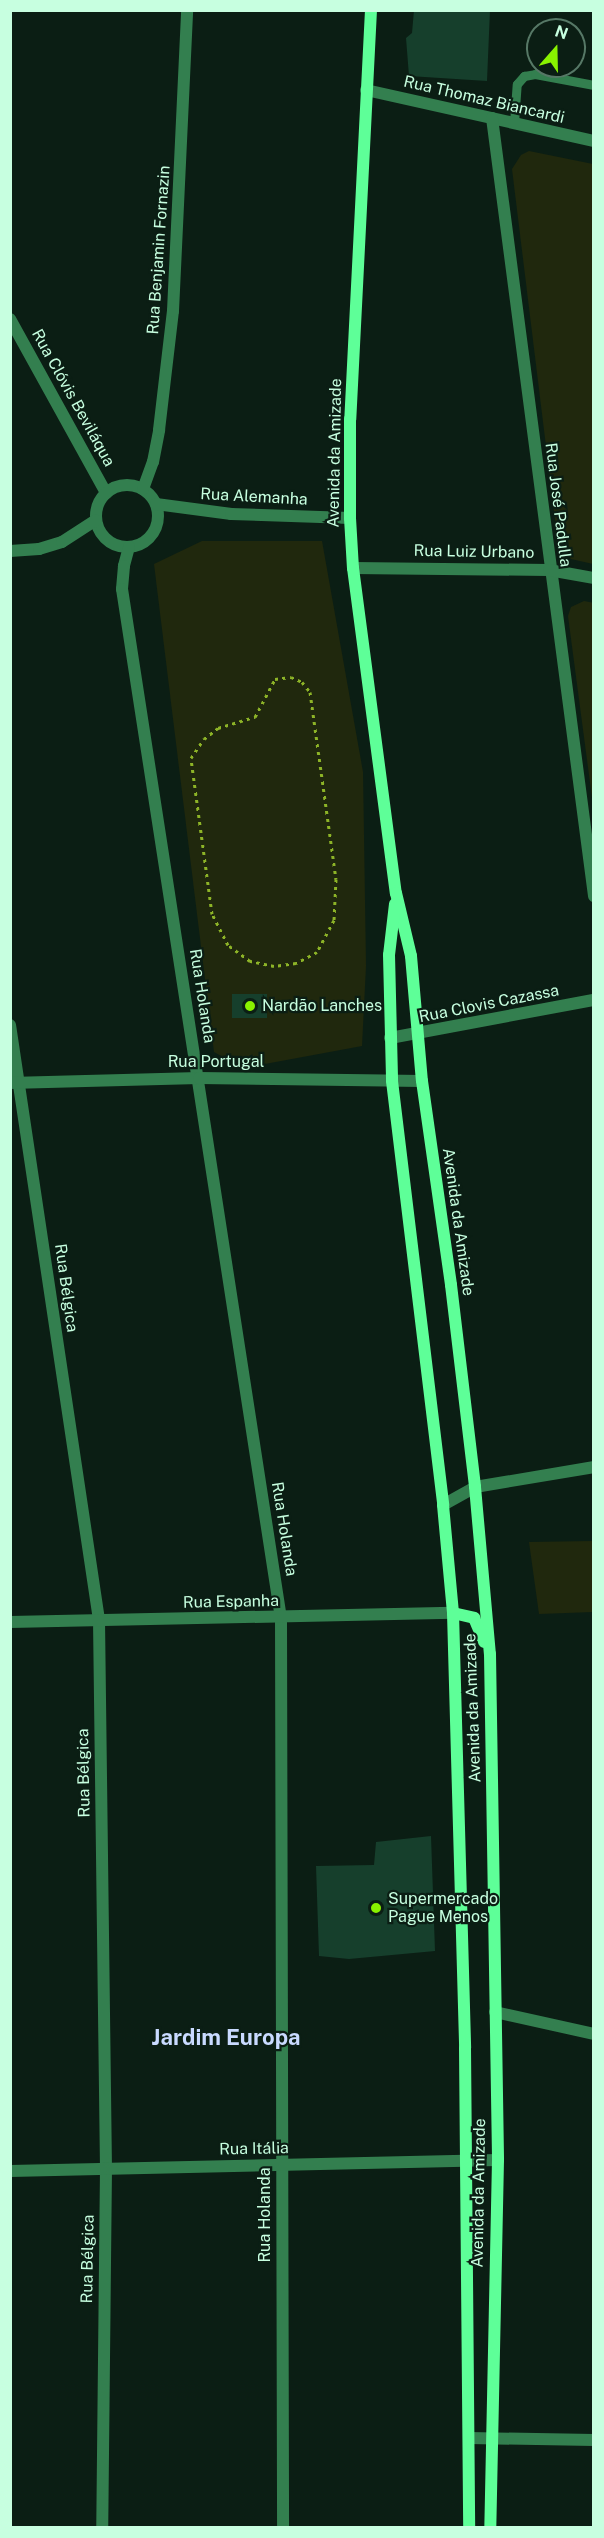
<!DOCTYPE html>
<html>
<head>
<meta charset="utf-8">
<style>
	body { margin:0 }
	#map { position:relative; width:604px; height:2538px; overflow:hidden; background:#0b1e14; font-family:"Public Sans",sans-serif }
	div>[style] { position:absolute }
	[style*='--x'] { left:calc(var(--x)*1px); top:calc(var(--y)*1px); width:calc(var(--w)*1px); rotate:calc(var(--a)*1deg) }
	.green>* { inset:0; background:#20280d }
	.building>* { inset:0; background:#163f2c; transform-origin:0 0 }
	.path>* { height:3px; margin-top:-1.5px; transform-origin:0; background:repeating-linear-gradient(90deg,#8db427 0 3px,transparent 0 7.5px) }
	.service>* { height:9px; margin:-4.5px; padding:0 4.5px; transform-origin:4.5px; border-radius:4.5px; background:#337f4f }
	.minor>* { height:12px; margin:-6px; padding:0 6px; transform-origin:6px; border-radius:6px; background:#337f4f }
	.minor>.ring { margin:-6px; padding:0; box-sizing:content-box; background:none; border:12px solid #337f4f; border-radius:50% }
	.tertiary>* { height:12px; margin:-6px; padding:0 6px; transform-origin:6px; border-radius:6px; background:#337f4f }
	.secondary>* { height:12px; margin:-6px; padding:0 6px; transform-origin:6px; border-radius:6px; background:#5eff98 }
	.dots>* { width:16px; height:16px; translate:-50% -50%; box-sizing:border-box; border:3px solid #0b1e14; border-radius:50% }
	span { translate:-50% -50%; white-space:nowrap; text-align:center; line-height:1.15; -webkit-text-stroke:4.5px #0b1e14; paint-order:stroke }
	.street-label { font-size:16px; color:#c7ffe0 }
	.poi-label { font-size:16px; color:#c7ffe0 }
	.left { translate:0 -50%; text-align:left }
	.district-label { font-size:22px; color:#c9daff; font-weight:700 }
	.frame { position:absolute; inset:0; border:12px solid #c7ffe0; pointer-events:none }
	.north { position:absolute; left:526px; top:18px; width:60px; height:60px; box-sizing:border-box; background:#0b1e14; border:2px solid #567866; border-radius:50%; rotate:20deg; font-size:16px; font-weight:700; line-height:24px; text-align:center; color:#c7ffe0 }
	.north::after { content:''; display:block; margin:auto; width:21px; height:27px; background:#89f200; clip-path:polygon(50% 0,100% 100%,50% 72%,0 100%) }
</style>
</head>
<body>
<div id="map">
	<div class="green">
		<div style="clip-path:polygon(529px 151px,593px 164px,593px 564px,571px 559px,558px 544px,512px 169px,521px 155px)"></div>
		<div style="clip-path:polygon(202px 541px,322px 541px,363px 772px,366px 966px,362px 1046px,243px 1068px,214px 1052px,154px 564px)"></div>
		<div style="clip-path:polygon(584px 601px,594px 603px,593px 805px,568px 616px,571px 607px)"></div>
		<div style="clip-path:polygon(593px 1541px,593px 1612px,539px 1614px,529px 1542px)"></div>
	</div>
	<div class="building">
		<div style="clip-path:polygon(414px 10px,490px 10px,487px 81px,409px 76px,406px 38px,412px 33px)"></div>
		<div style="left:232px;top:994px;width:35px;height:24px"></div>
		<div style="clip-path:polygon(431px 1836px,435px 1951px,349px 1959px,319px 1956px,316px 1866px,374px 1865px,376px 1842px)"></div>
	</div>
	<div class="path">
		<div style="--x:291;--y:677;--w:12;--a:24"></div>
		<div style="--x:302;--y:682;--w:13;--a:51"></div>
		<div style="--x:310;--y:692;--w:189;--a:82.1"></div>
		<div style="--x:336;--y:879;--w:41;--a:92.8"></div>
		<div style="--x:334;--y:920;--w:36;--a:118"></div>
		<div style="--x:317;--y:952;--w:24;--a:152"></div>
		<div style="--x:296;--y:963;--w:22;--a:172"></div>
		<div style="--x:274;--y:966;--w:25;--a:-168"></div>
		<div style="--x:250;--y:961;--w:27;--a:-144"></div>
		<div style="--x:228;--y:945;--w:35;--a:-117"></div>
		<div style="--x:212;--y:914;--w:157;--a:-97.7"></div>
		<div style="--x:191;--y:758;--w:23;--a:-56"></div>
		<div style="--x:204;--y:739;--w:18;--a:-38"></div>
		<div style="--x:218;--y:728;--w:39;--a:-17"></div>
		<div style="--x:255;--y:717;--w:43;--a:-62.2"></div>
		<div style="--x:275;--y:679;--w:16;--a:-7"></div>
	</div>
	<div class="service">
		<div style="--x:514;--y:123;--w:39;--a:-86"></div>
		<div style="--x:517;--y:84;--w:11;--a:-49"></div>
		<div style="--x:524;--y:76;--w:11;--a:-10"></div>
		<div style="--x:535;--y:74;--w:60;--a:10.6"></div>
	</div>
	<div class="minor">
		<div style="--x:366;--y:90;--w:234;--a:12.6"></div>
		<div style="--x:492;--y:118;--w:785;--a:82.53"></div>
		<div style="--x:10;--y:319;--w:199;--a:61.1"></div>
		<div class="ring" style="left:96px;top:485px;width:50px;height:50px"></div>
		<div style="--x:143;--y:489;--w:29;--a:-70"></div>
		<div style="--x:153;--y:462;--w:33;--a:-79"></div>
		<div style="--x:159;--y:430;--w:120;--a:-83.3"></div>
		<div style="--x:173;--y:311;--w:301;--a:-87.3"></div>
		<div style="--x:156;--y:504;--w:76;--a:7.6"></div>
		<div style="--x:231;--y:514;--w:119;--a:1.9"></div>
		<div style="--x:129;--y:547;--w:20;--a:105"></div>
		<div style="--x:124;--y:566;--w:23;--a:95"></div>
		<div style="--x:122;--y:589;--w:1041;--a:81.22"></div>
		<div style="--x:281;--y:1618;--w:910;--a:89.87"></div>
		<div style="--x:10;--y:551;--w:29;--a:-4"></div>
		<div style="--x:39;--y:549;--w:24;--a:-17"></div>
		<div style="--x:62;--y:542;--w:40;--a:-32.9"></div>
		<div style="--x:353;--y:568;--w:196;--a:0.6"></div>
		<div style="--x:549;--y:570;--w:46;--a:10.1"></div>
		<div style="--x:10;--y:1025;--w:602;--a:81.49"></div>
		<div style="--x:99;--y:1620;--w:548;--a:89.27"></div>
		<div style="--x:106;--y:2168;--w:360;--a:90.6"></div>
		<div style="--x:390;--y:1038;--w:208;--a:-10.6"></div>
		<div style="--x:10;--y:1622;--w:443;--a:-1.2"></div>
		<div style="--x:495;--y:2012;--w:101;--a:12.5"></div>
		<div style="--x:469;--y:2438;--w:125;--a:0.9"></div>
	</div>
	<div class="tertiary">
		<div style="--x:10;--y:1083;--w:189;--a:-1.5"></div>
		<div style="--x:199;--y:1078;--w:223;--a:0.8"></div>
		<div style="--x:443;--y:1505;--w:37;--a:-29"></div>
		<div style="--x:475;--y:1487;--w:121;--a:-9.5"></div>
		<div style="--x:10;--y:2171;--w:488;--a:-1.3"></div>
	</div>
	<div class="secondary">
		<div style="--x:371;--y:10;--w:410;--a:92.9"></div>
		<div style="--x:350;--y:419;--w:99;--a:90"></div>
		<div style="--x:350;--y:518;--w:50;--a:86.6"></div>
		<div style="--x:353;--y:568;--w:328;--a:82.5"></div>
		<div style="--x:396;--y:893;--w:65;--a:76.6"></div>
		<div style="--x:411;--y:956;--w:125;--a:85"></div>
		<div style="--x:422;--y:1081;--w:206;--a:81.9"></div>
		<div style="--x:451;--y:1285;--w:203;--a:83.2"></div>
		<div style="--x:475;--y:1487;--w:168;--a:84.9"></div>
		<div style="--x:490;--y:1654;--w:506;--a:89.09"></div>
		<div style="--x:498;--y:2160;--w:368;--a:91.2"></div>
		<div style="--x:395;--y:904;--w:51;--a:96.7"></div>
		<div style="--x:389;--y:955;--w:126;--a:88.6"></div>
		<div style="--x:392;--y:1081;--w:427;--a:83.1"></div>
		<div style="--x:443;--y:1505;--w:108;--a:84.7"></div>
		<div style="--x:453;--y:1613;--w:435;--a:88.4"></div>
		<div style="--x:465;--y:2048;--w:480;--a:89.5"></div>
		<div style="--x:453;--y:1613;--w:22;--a:13"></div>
		<div style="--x:474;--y:1618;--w:26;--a:67"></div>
	</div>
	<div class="dots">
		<div style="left:250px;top:1006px;background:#89f200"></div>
		<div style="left:376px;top:1908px;background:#89f200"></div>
	</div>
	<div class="street-label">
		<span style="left:484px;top:100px;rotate:13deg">Rua Thomaz Biancardi</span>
		<span style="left:159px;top:250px;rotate:-86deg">Rua Benjamin Fornazin</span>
		<span style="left:73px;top:398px;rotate:61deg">Rua Clóvis Beviláqua</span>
		<span style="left:335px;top:453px;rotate:-89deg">Avenida da Amizade</span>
		<span style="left:254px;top:497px;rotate:3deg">Rua Alemanha</span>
		<span style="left:558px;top:505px;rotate:83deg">Rua José Padulla</span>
		<span style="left:474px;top:552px;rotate:1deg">Rua Luiz Urbano</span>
		<span style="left:202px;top:996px;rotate:81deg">Rua Holanda</span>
		<span style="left:489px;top:1004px;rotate:-11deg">Rua Clovis Cazassa</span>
		<span style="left:216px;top:1062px">Rua Portugal</span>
		<span style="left:458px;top:1222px;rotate:82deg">Avenida da Amizade</span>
		<span style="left:66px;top:1288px;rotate:82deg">Rua Bélgica</span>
		<span style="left:284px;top:1529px;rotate:81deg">Rua Holanda</span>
		<span style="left:231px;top:1602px;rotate:-1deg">Rua Espanha</span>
		<span style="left:473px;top:1708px;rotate:-92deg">Avenida da Amizade</span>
		<span style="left:84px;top:1773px;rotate:-91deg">Rua Bélgica</span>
		<span style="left:254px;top:2149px;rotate:-1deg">Rua Itália</span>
		<span style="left:479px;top:2193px;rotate:-89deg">Avenida da Amizade</span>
		<span style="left:265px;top:2215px;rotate:-90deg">Rua Holanda</span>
		<span style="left:88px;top:2259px;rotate:-89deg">Rua Bélgica</span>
	</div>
	<div class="poi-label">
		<span class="left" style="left:262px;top:1006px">Nardão Lanches</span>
		<span class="left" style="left:388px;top:1908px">Supermercado<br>Pague Menos</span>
	</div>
	<div class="district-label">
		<span style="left:226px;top:2038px">Jardim Europa</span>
	</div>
	<div class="frame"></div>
	<div class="north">N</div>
</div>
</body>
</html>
